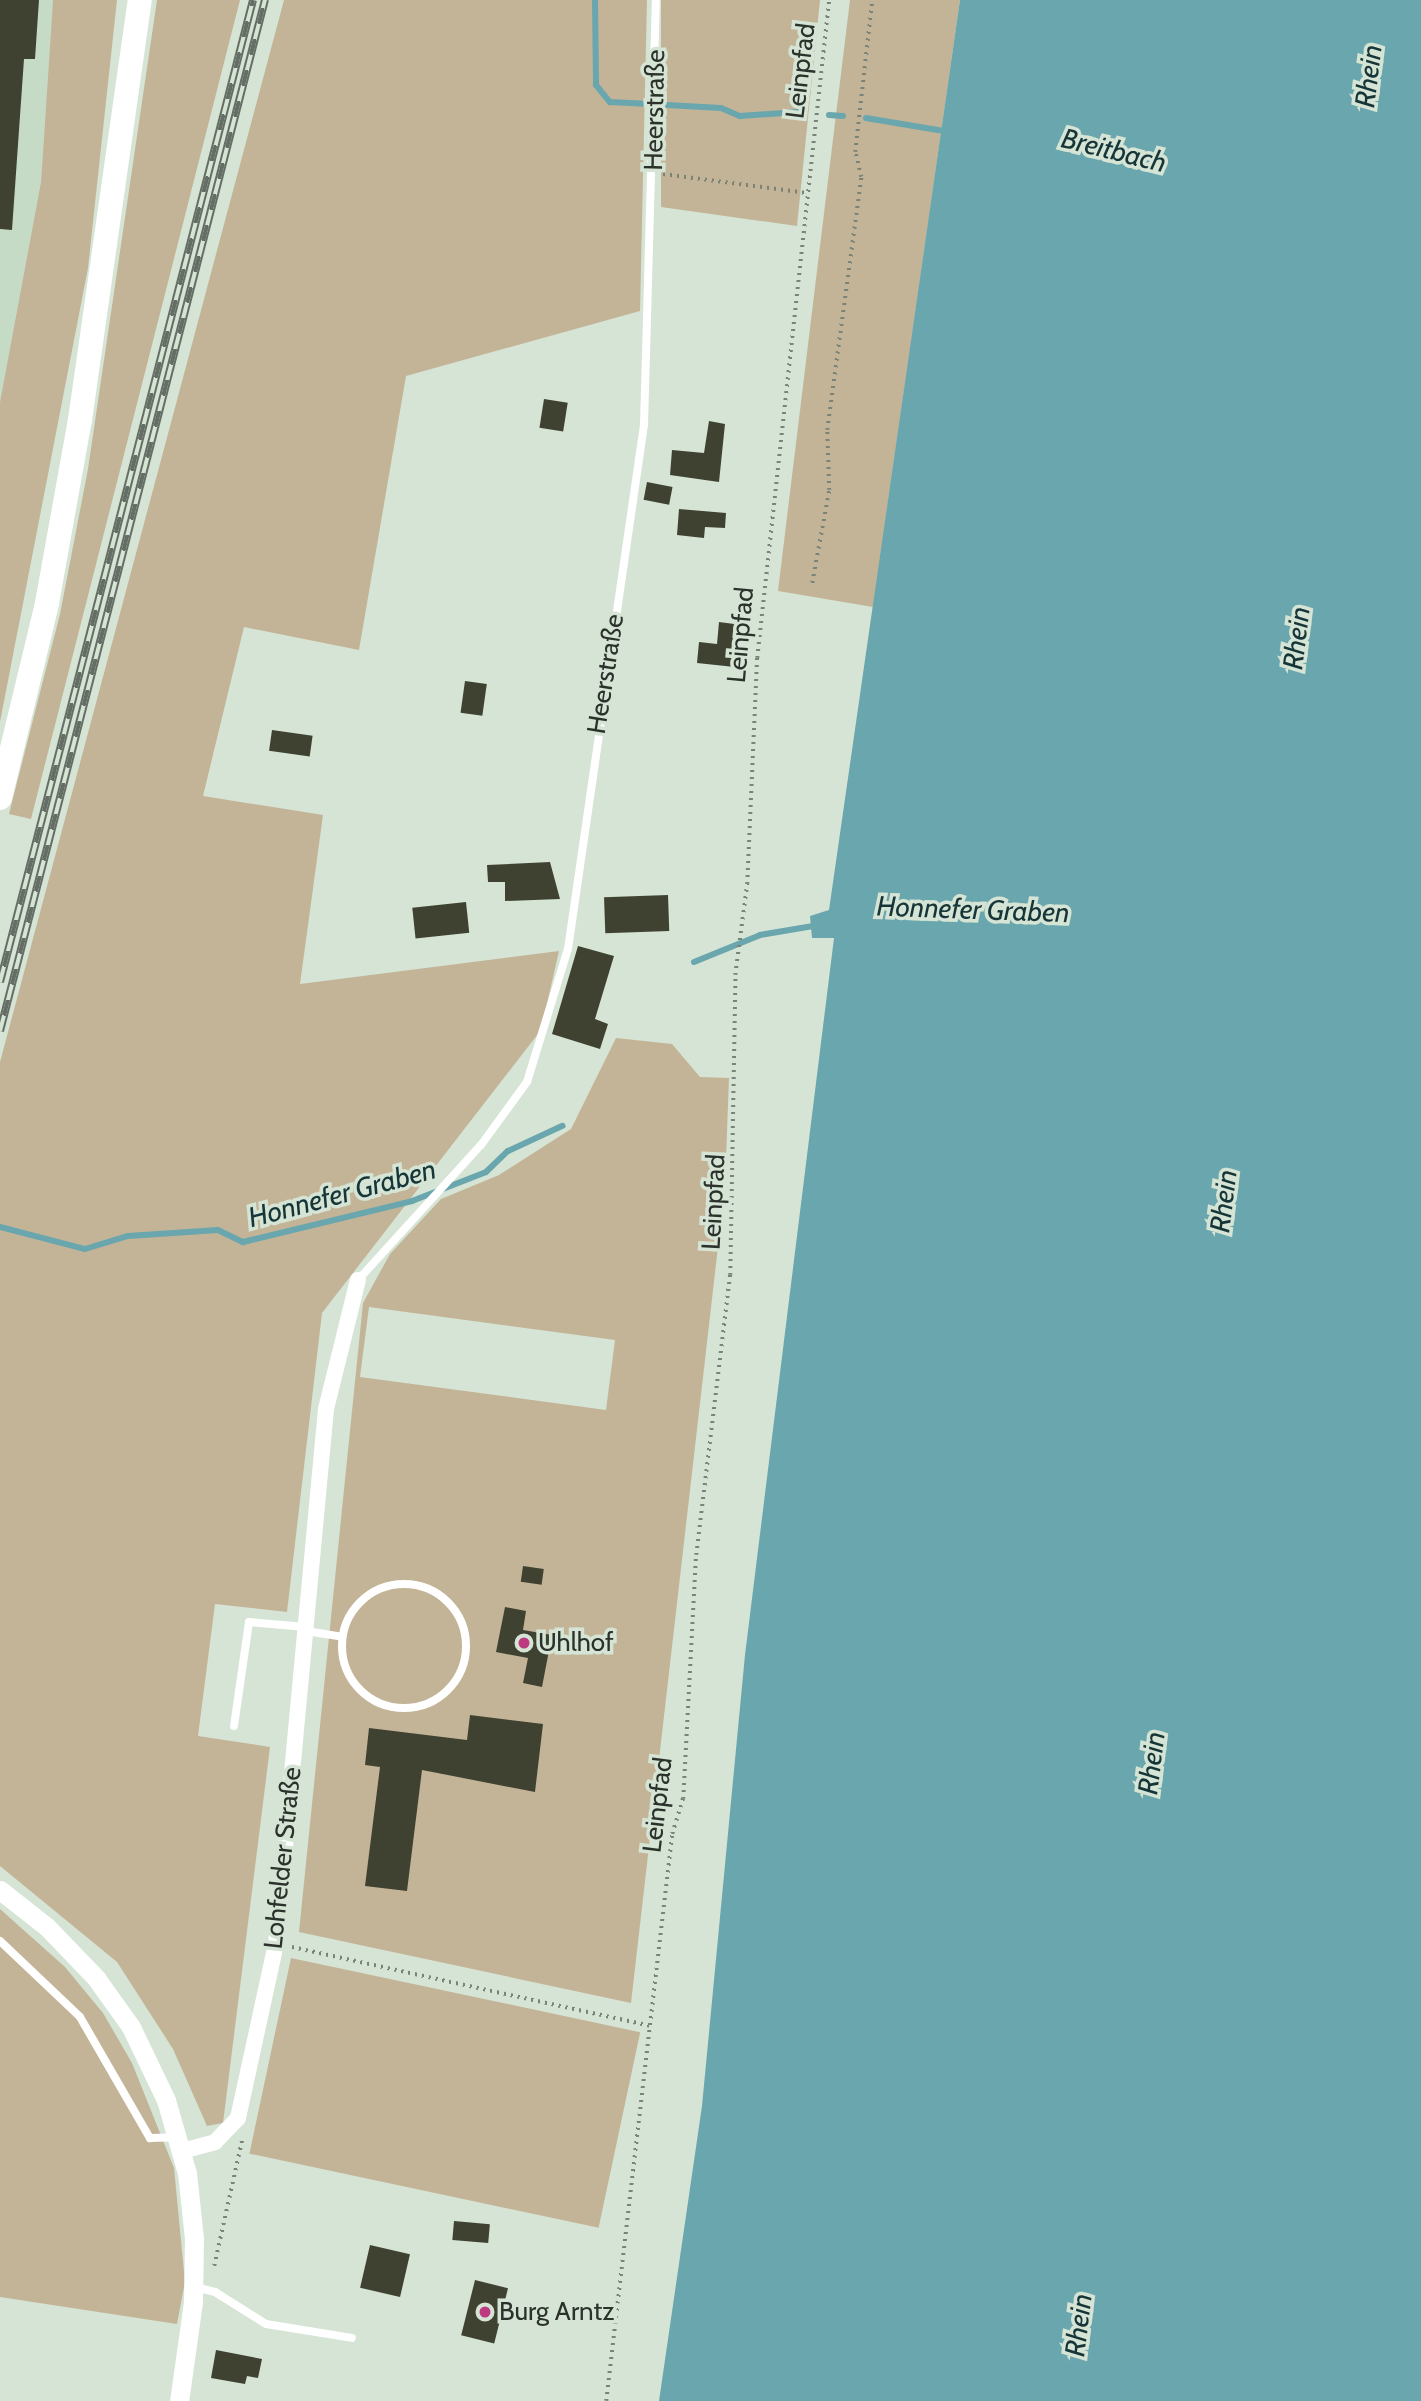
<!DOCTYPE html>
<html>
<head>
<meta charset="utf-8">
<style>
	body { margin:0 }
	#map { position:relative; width:1421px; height:2401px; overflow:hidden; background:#d5e4d4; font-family:Cabin,sans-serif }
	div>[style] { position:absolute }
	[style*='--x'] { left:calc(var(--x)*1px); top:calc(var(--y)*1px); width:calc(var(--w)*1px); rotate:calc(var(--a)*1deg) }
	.built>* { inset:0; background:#c6dbc5 }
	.green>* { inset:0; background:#c3b498; transform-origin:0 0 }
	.water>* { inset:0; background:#69a6ad }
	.stream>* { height:6px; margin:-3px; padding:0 3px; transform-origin:3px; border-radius:3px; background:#69a6ad }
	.building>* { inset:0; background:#404231; transform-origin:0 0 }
	.path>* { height:3.5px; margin-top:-1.75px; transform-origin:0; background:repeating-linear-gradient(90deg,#798378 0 2px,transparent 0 7px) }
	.service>* { height:8px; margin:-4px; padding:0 4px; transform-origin:4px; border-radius:4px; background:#fff }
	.service>.ring { margin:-4px; padding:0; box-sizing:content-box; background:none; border:8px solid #fff; border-radius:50% }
	.minor>* { height:16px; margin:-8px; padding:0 8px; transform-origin:8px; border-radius:8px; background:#fff }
	.tertiary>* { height:19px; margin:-9.5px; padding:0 9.5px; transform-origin:9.5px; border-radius:9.5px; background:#fff }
	.primary>* { height:24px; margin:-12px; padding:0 12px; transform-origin:12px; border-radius:12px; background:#fff }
	.rail>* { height:8px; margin-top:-4px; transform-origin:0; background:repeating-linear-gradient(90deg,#d5e4d4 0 16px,#656e65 0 32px); box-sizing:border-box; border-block:2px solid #656e65 }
	.dots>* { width:19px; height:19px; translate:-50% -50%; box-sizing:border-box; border:4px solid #d5e4d4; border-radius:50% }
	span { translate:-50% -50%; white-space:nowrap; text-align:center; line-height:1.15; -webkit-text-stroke:7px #d5e4d4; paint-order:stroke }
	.street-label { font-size:26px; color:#2b312b }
	.poi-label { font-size:26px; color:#2b312b }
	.left { translate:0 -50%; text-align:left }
	.water-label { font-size:28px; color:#153538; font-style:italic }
</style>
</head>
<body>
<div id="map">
	<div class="built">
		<div style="clip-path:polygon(0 0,53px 0,41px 182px,0 402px)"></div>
	</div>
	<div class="green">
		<div style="clip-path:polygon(53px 0,117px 0,88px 268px,0 722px,0 402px,41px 182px)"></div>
		<div style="clip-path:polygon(157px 0,240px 0,31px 819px,9px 814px,60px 614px,88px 469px)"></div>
		<div style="clip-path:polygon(284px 0,647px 0,640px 311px,406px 376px,359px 650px,244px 627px,203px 796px,323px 815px,300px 984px,559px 951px,541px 1030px,322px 1313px,287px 1612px,215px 1604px,198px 1736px,270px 1747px,223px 2123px,207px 2126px,173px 2049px,117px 1962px,0 1866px,0 1062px)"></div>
		<div style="clip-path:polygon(661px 0,820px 0,797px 226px,661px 207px)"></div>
		<div style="clip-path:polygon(850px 0,960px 0,873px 607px,778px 591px)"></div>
		<div style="clip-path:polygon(evenodd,616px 1038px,672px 1044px,700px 1077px,729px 1078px,725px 1186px,631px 2003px,299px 1932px,363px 1303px,390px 1254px,441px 1199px,499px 1175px,571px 1129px,616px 1038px,369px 1307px,615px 1340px,606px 1410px,360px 1377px,369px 1307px)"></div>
		<div style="clip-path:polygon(0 1909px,65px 1967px,103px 2013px,132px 2063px,174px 2168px,185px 2282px,177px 2324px,0 2297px)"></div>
		<div style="left:291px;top:1958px;width:357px;height:200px;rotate:12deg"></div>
	</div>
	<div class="water">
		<div style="clip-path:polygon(960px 0,1421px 0,1421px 2401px,659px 2401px,702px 2106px,745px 1655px,834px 938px,812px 938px,810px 916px,829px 910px)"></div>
	</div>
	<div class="stream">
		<div style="--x:595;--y:0;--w:85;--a:89.3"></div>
		<div style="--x:596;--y:85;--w:22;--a:51"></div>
		<div style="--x:610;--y:102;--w:40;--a:2.9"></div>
		<div style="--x:667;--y:105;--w:54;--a:3.2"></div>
		<div style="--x:721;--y:108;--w:21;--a:23"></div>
		<div style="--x:740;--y:116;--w:59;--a:-3.9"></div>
		<div style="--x:829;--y:115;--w:14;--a:4"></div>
		<div style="--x:866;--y:118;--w:85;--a:9.5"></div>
		<div style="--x:694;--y:962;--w:71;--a:-22.2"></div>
		<div style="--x:760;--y:935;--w:60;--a:-9.6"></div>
		<div style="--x:0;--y:1227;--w:88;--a:14.5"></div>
		<div style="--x:85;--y:1249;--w:45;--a:-16.8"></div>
		<div style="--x:128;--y:1236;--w:90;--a:-3.8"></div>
		<div style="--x:218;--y:1230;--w:28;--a:26"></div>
		<div style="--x:243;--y:1242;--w:174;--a:-13.6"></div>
		<div style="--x:412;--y:1201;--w:79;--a:-21.4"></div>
		<div style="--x:486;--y:1172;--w:30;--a:-44"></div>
		<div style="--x:508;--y:1151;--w:60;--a:-24.8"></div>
	</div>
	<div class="building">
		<div style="clip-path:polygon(0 0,39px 0,35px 59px,24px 59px,12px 230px,0 229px)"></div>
		<div style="left:544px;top:399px;width:24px;height:29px;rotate:9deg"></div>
		<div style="clip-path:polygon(709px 421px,725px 424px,719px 482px,670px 475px,672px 450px,704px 453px)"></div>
		<div style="left:647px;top:482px;width:26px;height:18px;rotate:11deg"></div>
		<div style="clip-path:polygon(679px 509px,726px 513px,725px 528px,705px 527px,704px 538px,677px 535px)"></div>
		<div style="clip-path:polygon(719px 622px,742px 625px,744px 668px,697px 663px,699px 642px,717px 644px)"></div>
		<div style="left:465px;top:681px;width:22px;height:32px;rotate:8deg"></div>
		<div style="left:272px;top:730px;width:41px;height:21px;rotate:8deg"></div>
		<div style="clip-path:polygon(550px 862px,560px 899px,505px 901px,505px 882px,488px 882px,487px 865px)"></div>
		<div style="left:668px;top:895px;width:36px;height:64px;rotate:88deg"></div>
		<div style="left:466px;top:902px;width:31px;height:54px;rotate:84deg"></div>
		<div style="clip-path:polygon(578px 946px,614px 956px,595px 1019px,608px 1024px,600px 1049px,552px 1034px)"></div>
		<div style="left:523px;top:1566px;width:21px;height:16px;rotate:8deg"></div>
		<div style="clip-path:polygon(505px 1607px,526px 1611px,523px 1630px,552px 1635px,542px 1687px,523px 1683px,528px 1658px,496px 1652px)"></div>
		<div style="clip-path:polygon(470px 1715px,543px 1724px,535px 1792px,422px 1770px,407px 1891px,365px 1886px,380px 1767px,365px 1765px,369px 1728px,467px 1740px)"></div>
		<div style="left:454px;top:2221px;width:36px;height:19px;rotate:5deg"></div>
		<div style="left:370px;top:2245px;width:41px;height:44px;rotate:13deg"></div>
		<div style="left:475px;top:2280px;width:34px;height:57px;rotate:14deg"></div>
		<div style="clip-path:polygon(216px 2350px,262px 2359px,258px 2378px,247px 2376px,245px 2384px,211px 2378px)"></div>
	</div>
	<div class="path">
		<div style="--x:663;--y:174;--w:145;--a:7.5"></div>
		<div style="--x:812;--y:583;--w:95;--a:-79.6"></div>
		<div style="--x:829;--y:490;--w:60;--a:-91.9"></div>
		<div style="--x:827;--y:430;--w:255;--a:-82.3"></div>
		<div style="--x:861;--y:177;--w:26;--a:-103"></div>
		<div style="--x:855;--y:152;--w:153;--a:-83.6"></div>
		<div style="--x:292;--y:1947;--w:369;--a:12.4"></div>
		<div style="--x:214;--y:2266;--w:129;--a:-77.5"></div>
		<div style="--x:606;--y:2401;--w:571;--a:-83.36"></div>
		<div style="--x:672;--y:1834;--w:37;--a:-73"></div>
		<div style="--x:683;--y:1799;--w:244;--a:-87"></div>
		<div style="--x:696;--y:1555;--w:282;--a:-83.1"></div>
		<div style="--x:730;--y:1275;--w:300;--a:-89"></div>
		<div style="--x:735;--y:975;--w:92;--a:-82.5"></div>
		<div style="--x:747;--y:884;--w:226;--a:-87.5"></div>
		<div style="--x:757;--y:658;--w:662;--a:-83.76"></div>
	</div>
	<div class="service">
		<div style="--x:358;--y:1280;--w:183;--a:-47.7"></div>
		<div style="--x:481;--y:1145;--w:78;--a:-53.9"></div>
		<div style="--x:527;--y:1082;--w:139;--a:-72.9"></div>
		<div style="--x:568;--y:949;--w:529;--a:-81.75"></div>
		<div style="--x:644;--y:425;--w:425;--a:-88.4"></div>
		<div class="ring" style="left:342px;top:1584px;width:116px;height:116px"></div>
		<div style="--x:306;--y:1631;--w:36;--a:9"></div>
		<div style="--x:234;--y:1726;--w:105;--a:-81.8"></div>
		<div style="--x:249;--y:1622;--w:57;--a:5"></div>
		<div style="--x:0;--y:1941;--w:110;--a:43.5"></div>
		<div style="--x:80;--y:2017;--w:140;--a:60"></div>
		<div style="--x:150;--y:2138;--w:25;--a:-2"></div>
		<div style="--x:195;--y:2287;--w:21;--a:14"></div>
		<div style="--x:215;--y:2292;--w:60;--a:32.1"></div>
		<div style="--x:266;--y:2324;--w:87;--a:9.2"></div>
	</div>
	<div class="minor">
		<div style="--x:182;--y:2151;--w:34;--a:-15"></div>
		<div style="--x:215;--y:2142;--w:33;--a:-46"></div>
		<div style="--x:238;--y:2118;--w:178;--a:-77.7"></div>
		<div style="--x:276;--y:1944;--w:537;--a:-84.66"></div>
		<div style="--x:326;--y:1409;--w:133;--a:-76.1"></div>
	</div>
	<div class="tertiary">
		<div style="--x:0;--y:1890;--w:60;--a:38.2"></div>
		<div style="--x:47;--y:1927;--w:71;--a:46.1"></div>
		<div style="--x:96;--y:1978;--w:60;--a:54.5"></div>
		<div style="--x:131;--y:2027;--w:81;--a:64.4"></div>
		<div style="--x:166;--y:2100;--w:76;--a:74"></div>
		<div style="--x:187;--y:2173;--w:65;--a:83.9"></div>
		<div style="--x:194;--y:2238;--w:64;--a:90.9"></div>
		<div style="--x:193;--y:2302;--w:100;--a:98"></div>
	</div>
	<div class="primary">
		<div style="--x:0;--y:798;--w:201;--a:-76.4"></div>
		<div style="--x:47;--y:603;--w:186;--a:-79.8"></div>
		<div style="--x:80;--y:420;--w:424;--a:-81.9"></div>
	</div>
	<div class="rail">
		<div style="--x:0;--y:982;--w:1014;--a:-75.55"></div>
		<div style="--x:0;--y:1031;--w:1065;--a:-75.59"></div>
	</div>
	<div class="dots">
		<div style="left:524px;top:1643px;background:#be3a80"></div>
		<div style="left:485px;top:2312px;background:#be3a80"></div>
	</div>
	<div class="street-label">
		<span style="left:801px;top:71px;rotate:-83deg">Leinpfad</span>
		<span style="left:655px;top:110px;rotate:-89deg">Heerstraße</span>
		<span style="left:741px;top:635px;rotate:-85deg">Leinpfad</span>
		<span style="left:606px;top:674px;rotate:-81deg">Heerstraße</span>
		<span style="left:714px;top:1202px;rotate:-87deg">Leinpfad</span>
		<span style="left:658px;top:1805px;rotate:-83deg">Leinpfad</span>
		<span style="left:283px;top:1858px;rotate:-84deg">Lohfelder Straße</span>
	</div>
	<div class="poi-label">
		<span class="left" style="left:538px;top:1643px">Uhlhof</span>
		<span class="left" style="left:499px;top:2312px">Burg Arntz</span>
	</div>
	<div class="water-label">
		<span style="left:1368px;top:76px;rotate:-83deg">Rhein</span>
		<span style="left:1114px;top:150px;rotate:14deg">Breitbach</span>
		<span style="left:1296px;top:638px;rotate:-83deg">Rhein</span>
		<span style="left:973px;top:909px;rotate:2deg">Honnefer Graben</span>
		<span style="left:342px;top:1193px;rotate:-15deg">Honnefer Graben</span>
		<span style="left:1223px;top:1201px;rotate:-83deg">Rhein</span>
		<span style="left:1151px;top:1763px;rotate:-83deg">Rhein</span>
		<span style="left:1078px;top:2325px;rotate:-83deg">Rhein</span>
	</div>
</div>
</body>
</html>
